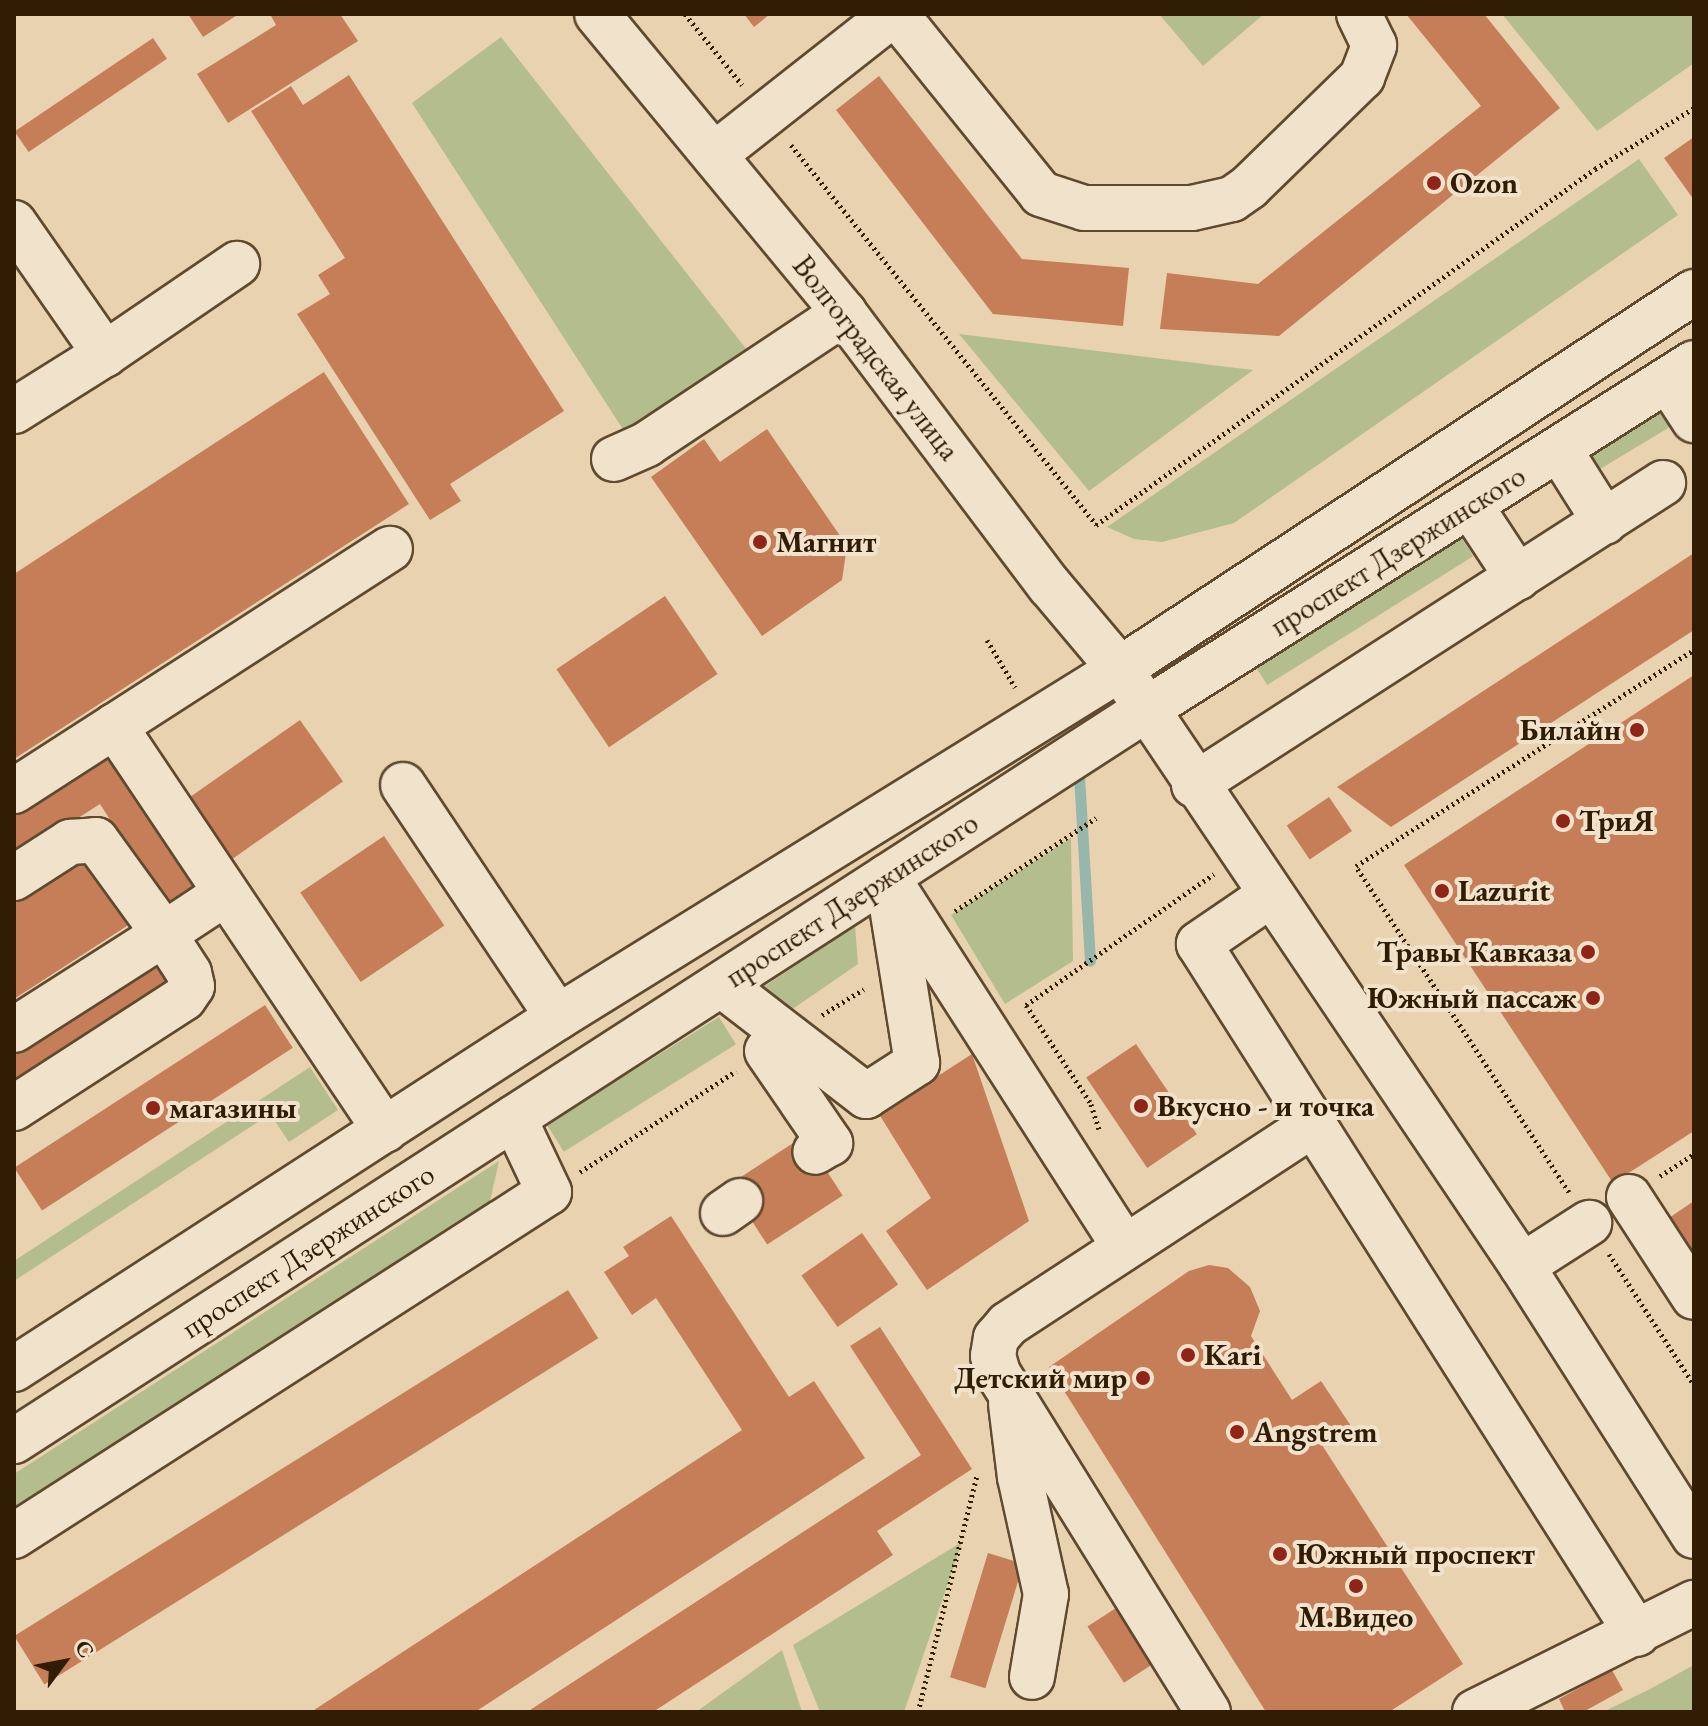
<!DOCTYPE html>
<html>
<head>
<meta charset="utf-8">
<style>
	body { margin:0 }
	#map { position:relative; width:1708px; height:1726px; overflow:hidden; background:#e9d2b0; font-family:"EB Garamond",serif }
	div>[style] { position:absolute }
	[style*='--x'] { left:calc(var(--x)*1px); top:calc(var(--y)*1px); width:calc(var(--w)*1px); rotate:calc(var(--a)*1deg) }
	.green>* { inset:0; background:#b4bd8d; transform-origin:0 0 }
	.stream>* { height:11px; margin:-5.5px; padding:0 5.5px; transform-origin:5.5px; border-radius:5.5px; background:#97b7ad }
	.building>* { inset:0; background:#c57e58; transform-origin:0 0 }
	.path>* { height:5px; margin-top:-2.5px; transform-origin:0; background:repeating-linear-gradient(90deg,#311c04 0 2px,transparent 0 6px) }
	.roads { filter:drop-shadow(2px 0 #5f4a2f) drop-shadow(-2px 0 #5f4a2f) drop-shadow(0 2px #5f4a2f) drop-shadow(0 -2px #5f4a2f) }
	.minor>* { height:44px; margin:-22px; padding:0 22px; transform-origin:22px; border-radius:22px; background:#f1e2cc }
	.dots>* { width:22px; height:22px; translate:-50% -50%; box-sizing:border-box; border:4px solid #f1e2cc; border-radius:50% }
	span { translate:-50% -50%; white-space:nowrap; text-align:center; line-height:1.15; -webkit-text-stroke:8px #f1e2cc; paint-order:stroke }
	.poi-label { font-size:30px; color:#311c04; font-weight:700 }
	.left { translate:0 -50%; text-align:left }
	.right { translate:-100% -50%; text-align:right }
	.street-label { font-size:30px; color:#311c04 }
	.frame { position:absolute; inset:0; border:16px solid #311c04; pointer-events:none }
	.north { position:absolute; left:24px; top:1622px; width:80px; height:80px; -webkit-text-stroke:6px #f1e2cc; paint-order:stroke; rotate:58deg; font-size:22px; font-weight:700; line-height:32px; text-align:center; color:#311c04 }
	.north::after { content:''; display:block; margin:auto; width:28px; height:36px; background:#311c04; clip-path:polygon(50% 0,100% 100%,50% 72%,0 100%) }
</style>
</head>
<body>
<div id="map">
	<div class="green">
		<div style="clip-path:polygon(1159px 14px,1264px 14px,1203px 66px)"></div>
		<div style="clip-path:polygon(1502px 14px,1694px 14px,1694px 63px,1597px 131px)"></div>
		<div style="clip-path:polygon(501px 37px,747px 350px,628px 437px,412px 103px)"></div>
		<div style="clip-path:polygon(1639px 159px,1678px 215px,1234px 523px,1162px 542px,1134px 539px,1107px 527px)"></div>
		<div style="clip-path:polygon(959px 334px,1253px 370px,1089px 491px)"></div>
		<div style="left:1659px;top:409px;width:21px;height:93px;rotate:59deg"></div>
		<div style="left:1460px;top:535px;width:25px;height:243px;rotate:58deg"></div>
		<div style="clip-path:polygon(1071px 838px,1073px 961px,1005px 1004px,951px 915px)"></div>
		<div style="clip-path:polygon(855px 926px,858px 964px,778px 1019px,759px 990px)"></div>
		<div style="left:719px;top:1017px;width:32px;height:203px;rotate:58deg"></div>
		<div style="clip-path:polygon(310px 1067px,338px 1110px,289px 1142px,270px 1114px,14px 1281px,14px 1261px)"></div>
		<div style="clip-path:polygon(499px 1161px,489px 1206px,14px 1515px,14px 1474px)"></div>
		<div style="clip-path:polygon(962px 1542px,904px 1712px,820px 1712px,793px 1645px)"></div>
		<div style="clip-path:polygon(782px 1650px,802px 1712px,696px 1712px)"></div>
		<div style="clip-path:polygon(1694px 1665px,1694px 1712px,1603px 1712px,1650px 1689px)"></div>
	</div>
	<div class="stream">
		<div style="--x:1079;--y:776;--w:185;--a:86.6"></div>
	</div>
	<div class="building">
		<div style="clip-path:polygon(188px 14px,239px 14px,203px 37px)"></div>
		<div style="clip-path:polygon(270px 14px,340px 14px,358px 41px,228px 123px,197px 74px,276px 25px)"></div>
		<div style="clip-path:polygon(744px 14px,770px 14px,754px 27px)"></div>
		<div style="clip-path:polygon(1406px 14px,1484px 14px,1560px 108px,1279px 336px,1160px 329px,1167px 273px,1258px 284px,1481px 106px)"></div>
		<div style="left:153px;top:38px;width:25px;height:167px;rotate:56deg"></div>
		<div style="clip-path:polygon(349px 75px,564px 411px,450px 484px,461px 501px,430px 520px,297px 314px,330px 294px,318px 275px,345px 258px,251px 111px,291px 86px,303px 105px)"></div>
		<div style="clip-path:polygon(879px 76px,1022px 259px,1129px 268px,1123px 326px,993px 314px,836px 110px)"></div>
		<div style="clip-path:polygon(1694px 137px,1694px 200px,1664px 158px)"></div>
		<div style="clip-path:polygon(324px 372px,409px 504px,14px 759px,14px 574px)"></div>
		<div style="clip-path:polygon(767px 429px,847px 546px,842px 580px,762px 636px,651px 477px,704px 439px,720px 462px)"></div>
		<div style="clip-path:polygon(1694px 553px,1694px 630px,1391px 827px,1337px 787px)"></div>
		<div style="left:665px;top:596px;width:94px;height:131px;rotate:56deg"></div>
		<div style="clip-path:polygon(1694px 675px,1694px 1131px,1613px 1183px,1404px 865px)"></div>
		<div style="left:300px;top:720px;width:75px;height:139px;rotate:55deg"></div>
		<div style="clip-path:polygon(116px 746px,207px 885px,168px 910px,100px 804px,14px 859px,14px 812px)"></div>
		<div style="left:1329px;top:797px;width:41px;height:51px;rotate:56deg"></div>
		<div style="left:384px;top:836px;width:108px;height:101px;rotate:56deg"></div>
		<div style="clip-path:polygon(84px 852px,130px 924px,14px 999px,14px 898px)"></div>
		<div style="clip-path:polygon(149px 950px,174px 988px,14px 1091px,14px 1037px)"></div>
		<div style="left:265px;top:1005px;width:51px;height:299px;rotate:57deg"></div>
		<div style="left:1136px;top:1044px;width:109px;height:60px;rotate:56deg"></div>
		<div style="clip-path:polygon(972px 1054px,1029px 1221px,927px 1290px,886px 1231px,931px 1198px,879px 1114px)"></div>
		<div style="left:804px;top:1136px;width:71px;height:90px;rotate:57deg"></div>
		<div style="clip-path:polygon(1694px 1201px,1694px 1274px,1660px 1224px)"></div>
		<div style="clip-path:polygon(671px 1216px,789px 1397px,814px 1381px,865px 1458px,475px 1712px,311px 1712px,742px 1430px,656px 1298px,632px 1315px,604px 1272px,629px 1256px,623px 1247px)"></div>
		<div style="left:862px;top:1233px;width:63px;height:74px;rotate:55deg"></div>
		<div style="clip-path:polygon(1209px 1265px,1228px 1268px,1250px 1287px,1260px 1311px,1251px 1336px,1292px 1400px,1321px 1381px,1351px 1426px,1322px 1445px,1463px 1664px,1389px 1712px,1266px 1712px,1049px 1367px,1189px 1271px)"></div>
		<div style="left:568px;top:1290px;width:57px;height:653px;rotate:58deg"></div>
		<div style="clip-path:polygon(880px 1327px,972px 1469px,877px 1531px,893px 1555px,653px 1712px,527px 1712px,921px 1455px,850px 1346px)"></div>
		<div style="left:988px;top:1553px;width:37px;height:130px;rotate:17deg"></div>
		<div style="left:1116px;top:1608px;width:67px;height:34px;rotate:57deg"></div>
		<div style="clip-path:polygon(1612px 1670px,1623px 1690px,1583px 1712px,1565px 1712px,1559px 1699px)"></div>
	</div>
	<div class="path">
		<div style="--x:685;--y:14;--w:91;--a:51.2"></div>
		<div style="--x:791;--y:145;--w:487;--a:51.2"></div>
		<div style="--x:1096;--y:525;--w:613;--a:-35.51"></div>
		<div style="--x:1595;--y:169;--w:116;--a:-31.6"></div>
		<div style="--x:987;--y:640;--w:55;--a:59.2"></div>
		<div style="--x:955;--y:911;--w:169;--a:-33.4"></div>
		<div style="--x:822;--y:1015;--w:49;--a:-31.8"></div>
		<div style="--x:1099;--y:1129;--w:28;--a:-108"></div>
		<div style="--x:1090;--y:1102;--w:116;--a:-123.4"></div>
		<div style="--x:1026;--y:1005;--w:229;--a:-34.9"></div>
		<div style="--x:580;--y:1172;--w:186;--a:-32.9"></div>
		<div style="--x:1660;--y:1176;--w:40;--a:-32.9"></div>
		<div style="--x:1569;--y:1192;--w:389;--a:-123.2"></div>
		<div style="--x:1356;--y:866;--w:401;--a:-32.6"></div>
		<div style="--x:1609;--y:1254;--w:156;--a:57"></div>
		<div style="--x:918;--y:1712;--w:244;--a:-76"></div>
	</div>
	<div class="roads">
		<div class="minor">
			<div style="--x:597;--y:14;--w:388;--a:50.4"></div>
			<div style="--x:844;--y:313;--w:342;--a:53"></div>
			<div style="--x:1050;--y:586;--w:109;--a:49.9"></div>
			<div style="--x:1120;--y:669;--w:720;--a:56.04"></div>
			<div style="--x:1522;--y:1266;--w:320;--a:57.5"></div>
			<div style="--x:896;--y:14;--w:231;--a:51.1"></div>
			<div style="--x:1041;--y:194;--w:45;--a:18"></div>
			<div style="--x:1084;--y:208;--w:108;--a:0"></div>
			<div style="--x:1192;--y:208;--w:41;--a:-12.7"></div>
			<div style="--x:1232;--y:199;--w:21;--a:-35"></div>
			<div style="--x:1249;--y:187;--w:158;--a:-44.2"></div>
			<div style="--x:1362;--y:77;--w:34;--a:-69"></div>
			<div style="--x:1374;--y:45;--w:34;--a:-116"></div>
			<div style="--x:714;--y:155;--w:228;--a:-38.2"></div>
			<div style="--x:14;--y:223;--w:160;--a:55.2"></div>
			<div style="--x:105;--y:354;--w:160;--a:-34.3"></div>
			<div style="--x:1668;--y:380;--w:48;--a:57"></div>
			<div style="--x:14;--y:411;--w:107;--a:-32.1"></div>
			<div style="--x:1559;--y:449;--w:86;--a:57.8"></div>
			<div style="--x:614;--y:459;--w:36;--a:-24"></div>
			<div style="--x:647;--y:444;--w:237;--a:-33.6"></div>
			<div style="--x:1470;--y:505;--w:87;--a:56.7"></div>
			<div style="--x:403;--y:785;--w:279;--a:56.3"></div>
			<div style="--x:1194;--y:785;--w:558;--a:-32.78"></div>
			<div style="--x:14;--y:791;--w:120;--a:-32.8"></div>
			<div style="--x:887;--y:877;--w:439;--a:57.3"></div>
			<div style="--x:14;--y:878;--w:67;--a:-32.7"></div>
			<div style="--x:70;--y:842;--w:26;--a:-4"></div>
			<div style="--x:96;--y:840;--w:116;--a:54.1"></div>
			<div style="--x:164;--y:934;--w:178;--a:147.4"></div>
			<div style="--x:1269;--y:896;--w:85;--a:145.6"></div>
			<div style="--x:1199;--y:944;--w:817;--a:57.59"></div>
			<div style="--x:722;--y:985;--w:182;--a:37.6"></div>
			<div style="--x:866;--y:1096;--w:61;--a:-32.9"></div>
			<div style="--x:917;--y:1063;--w:170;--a:-99.1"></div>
			<div style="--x:767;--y:1051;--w:112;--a:55.6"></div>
			<div style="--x:830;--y:1143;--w:17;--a:149"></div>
			<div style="--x:14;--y:1108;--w:202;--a:-32.9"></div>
			<div style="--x:184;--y:998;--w:14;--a:-56"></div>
			<div style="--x:192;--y:986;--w:13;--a:-103"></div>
			<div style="--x:189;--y:973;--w:46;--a:-122.7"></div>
			<div style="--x:164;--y:934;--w:74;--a:-33.5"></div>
			<div style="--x:385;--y:1130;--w:486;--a:-123.8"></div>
			<div style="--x:115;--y:726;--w:327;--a:-32.8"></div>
			<div style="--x:1629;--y:1197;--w:119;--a:57"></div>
			<div style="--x:723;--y:1213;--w:21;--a:-35"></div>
			<div style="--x:1522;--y:1266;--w:80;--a:-32.7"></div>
			<div style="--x:14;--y:1369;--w:648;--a:-32.91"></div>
			<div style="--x:558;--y:1017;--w:661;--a:-31.77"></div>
			<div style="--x:1120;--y:669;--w:687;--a:-33.3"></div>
			<div style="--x:1011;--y:1404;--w:74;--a:83"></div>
			<div style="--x:1020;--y:1477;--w:120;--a:77.5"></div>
			<div style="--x:1046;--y:1594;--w:84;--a:99.6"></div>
			<div style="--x:14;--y:1441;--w:1349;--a:-32.87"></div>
			<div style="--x:1147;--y:709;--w:647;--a:-32.32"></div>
			<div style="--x:14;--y:1536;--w:636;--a:-32.74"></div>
			<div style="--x:549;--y:1192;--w:82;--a:-115.3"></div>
			<div style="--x:1208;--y:1712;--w:399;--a:-121.8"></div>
			<div style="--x:998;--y:1373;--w:18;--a:-106"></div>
			<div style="--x:993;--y:1356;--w:18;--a:-81"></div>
			<div style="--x:996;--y:1338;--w:18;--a:-49"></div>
			<div style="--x:1008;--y:1324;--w:366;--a:-33.2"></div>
			<div style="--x:1475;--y:1712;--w:245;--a:-26.5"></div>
		</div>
	</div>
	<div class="dots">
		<div style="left:1434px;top:183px;background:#8f2418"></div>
		<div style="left:760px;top:542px;background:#8f2418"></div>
		<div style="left:1637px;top:730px;background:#8f2418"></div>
		<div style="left:1563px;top:821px;background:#8f2418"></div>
		<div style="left:1442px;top:891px;background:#8f2418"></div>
		<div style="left:1588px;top:952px;background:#8f2418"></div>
		<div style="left:1593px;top:998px;background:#8f2418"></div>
		<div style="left:1141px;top:1106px;background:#8f2418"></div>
		<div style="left:153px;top:1108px;background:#8f2418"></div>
		<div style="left:1188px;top:1355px;background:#8f2418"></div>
		<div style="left:1143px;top:1378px;background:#8f2418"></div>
		<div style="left:1237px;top:1432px;background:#8f2418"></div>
		<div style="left:1280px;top:1554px;background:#8f2418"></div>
		<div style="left:1356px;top:1586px;background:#8f2418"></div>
	</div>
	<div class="poi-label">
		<span class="left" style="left:1450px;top:183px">Ozon</span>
		<span class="left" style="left:776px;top:542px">Магнит</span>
		<span class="right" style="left:1621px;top:730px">Билайн</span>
		<span class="left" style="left:1579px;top:821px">ТриЯ</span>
		<span class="left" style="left:1458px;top:891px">Lazurit</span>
		<span class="right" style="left:1572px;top:952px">Травы Кавказа</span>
		<span class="right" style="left:1577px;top:998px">Южный пассаж</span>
		<span class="left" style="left:1157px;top:1106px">Вкусно - и точка</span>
		<span class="left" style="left:169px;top:1108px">магазины</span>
		<span class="left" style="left:1204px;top:1355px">Kari</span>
		<span class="right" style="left:1127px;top:1378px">Детский мир</span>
		<span class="left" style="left:1253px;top:1432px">Angstrem</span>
		<span class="left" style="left:1296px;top:1554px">Южный проспект</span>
		<span style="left:1356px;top:1617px">М.Видео</span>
	</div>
	<div class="street-label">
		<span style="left:876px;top:358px;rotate:52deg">Волгоградская улица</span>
		<span style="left:1398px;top:551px;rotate:-32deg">проспект Дзержинского</span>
		<span style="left:852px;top:900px;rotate:-33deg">проспект Дзержинского</span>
		<span style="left:308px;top:1251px;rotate:-33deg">проспект Дзержинского</span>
	</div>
	<div class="frame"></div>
	<div class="north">С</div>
</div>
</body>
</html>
